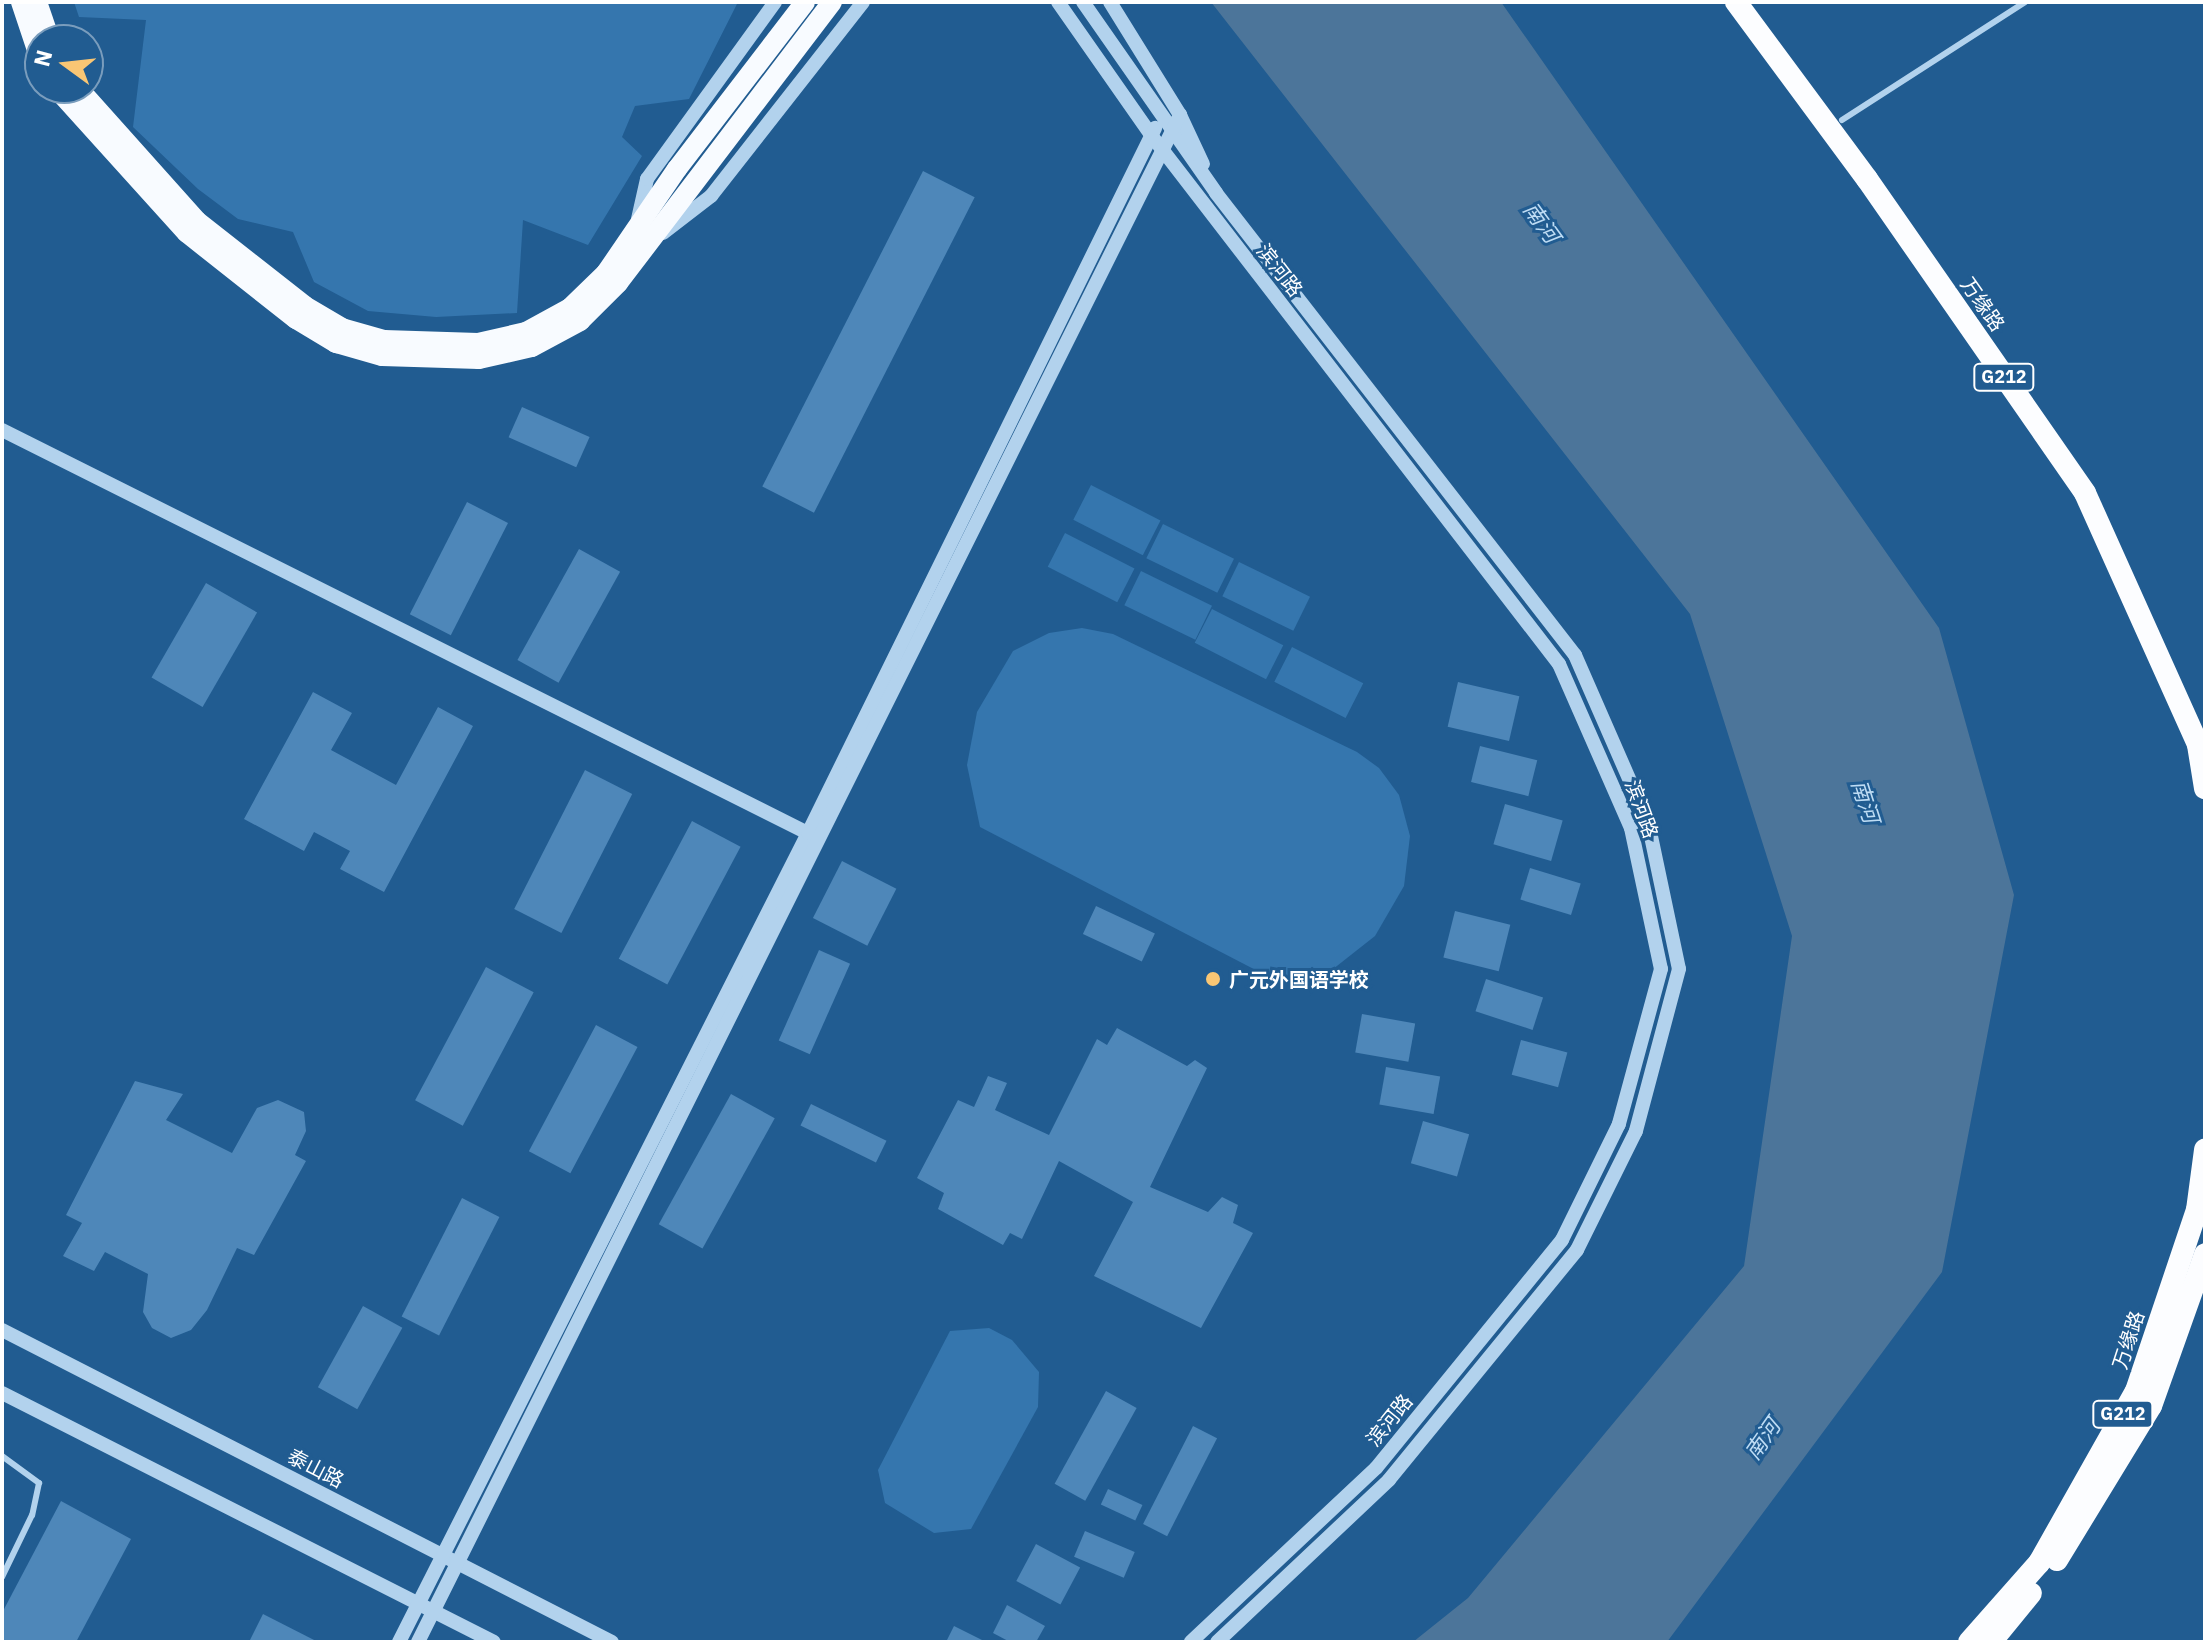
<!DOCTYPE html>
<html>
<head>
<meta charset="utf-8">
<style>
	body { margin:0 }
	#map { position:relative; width:2207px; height:1644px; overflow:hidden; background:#215c91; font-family:"IBM Plex Sans","Noto Sans SC",sans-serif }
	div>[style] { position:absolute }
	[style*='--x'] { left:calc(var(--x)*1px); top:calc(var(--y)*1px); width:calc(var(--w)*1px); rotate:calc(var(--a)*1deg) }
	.green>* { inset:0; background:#3576ae; transform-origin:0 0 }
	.water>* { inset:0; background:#4c759a }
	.building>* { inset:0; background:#4e87b9; transform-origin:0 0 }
	.service>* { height:6px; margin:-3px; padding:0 3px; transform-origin:3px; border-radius:3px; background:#b2d2ed }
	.tertiary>* { height:14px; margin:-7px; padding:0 7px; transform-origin:7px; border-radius:7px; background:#b2d2ed }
	.primary>* { height:20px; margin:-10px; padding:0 10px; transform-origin:10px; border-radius:10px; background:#f8fbff }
	.trunk>* { height:22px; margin:-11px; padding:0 11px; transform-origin:11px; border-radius:11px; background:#fcfdff }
	.dots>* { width:22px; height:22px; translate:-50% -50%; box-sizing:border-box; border:4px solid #215c91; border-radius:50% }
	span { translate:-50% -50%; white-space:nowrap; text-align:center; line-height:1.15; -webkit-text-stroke:6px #215c91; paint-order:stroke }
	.shield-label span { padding:2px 6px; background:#215c91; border:2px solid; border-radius:6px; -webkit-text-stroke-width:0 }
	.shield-label { font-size:18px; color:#fff; font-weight:700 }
	.street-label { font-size:20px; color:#fff }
	.poi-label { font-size:20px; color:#fff; font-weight:700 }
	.left { translate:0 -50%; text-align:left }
	.water-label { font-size:22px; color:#bedcf4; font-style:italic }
	.frame { position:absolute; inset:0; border:4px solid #fff; pointer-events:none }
	.north { position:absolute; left:24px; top:24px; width:80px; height:80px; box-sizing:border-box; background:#215c91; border:2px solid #7a9dbd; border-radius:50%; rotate:285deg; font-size:22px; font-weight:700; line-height:32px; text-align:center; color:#fff }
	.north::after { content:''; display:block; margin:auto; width:28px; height:36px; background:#f9c674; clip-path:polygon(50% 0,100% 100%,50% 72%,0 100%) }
</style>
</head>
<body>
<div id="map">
	<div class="green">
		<div style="clip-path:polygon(74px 2px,738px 2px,689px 99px,635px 106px,622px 137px,642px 156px,588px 245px,523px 220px,517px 313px,436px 317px,368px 311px,314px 282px,293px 232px,238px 219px,198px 189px,133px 127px,146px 20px,79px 17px)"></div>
		<div style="left:1091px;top:485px;width:78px;height:39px;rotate:27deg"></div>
		<div style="left:1163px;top:524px;width:79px;height:38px;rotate:26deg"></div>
		<div style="left:1065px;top:533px;width:78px;height:38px;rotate:27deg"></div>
		<div style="left:1239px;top:562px;width:79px;height:38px;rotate:26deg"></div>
		<div style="left:1141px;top:571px;width:79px;height:38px;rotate:26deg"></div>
		<div style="left:1212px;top:609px;width:80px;height:38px;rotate:27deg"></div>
		<div style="clip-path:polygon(1082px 628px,1113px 634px,1357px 752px,1379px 768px,1399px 795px,1410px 836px,1404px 886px,1375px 936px,1328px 973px,1273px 979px,980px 827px,967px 765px,977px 712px,1013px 651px,1049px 633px)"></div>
		<div style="left:1292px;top:647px;width:80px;height:39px;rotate:27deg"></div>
		<div style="clip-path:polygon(989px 1328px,1012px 1340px,1039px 1372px,1038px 1407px,971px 1529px,934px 1533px,885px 1503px,878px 1470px,950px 1331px)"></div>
	</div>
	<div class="water">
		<div style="clip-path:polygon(1211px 2px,1501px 2px,1939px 628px,2014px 895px,1942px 1272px,1667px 1642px,1413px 1642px,1468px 1598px,1744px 1266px,1792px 936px,1690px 614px)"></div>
	</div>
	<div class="building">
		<div style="left:923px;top:171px;width:58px;height:354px;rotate:27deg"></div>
		<div style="left:522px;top:407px;width:74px;height:33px;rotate:24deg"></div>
		<div style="left:467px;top:502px;width:46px;height:126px;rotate:27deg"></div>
		<div style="left:579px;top:549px;width:47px;height:127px;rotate:29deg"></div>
		<div style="left:206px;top:583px;width:59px;height:109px;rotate:30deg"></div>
		<div style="left:1458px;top:682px;width:63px;height:46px;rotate:13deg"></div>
		<div style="clip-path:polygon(313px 692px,352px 713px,331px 750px,396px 785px,438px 707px,473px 726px,384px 892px,340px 869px,350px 851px,314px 832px,304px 851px,244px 819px)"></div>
		<div style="left:1480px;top:746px;width:59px;height:37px;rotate:14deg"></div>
		<div style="left:585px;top:770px;width:53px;height:156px;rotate:27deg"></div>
		<div style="left:1505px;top:804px;width:60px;height:42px;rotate:16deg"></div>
		<div style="left:692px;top:821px;width:55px;height:156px;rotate:28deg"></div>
		<div style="left:842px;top:861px;width:61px;height:64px;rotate:27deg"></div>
		<div style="left:1530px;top:868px;width:53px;height:33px;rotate:17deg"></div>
		<div style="left:1096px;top:906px;width:65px;height:31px;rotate:25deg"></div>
		<div style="left:1455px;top:911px;width:57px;height:48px;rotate:14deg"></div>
		<div style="left:819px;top:950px;width:34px;height:99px;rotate:24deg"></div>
		<div style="left:486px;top:967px;width:54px;height:151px;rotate:28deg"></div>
		<div style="left:1486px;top:979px;width:60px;height:34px;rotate:18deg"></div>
		<div style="left:1362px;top:1014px;width:54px;height:39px;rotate:10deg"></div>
		<div style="left:596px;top:1025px;width:47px;height:143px;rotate:28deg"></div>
		<div style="clip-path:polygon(1117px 1028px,1187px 1066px,1195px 1060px,1207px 1068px,1150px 1187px,1208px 1212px,1222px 1197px,1238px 1205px,1233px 1223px,1253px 1233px,1201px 1328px,1094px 1276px,1133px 1202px,1059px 1161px,1022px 1239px,1010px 1233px,1003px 1245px,938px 1209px,944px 1193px,917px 1178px,958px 1100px,974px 1107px,988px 1076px,1007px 1083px,995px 1110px,1049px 1135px,1097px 1039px,1107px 1045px)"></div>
		<div style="left:1521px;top:1040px;width:48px;height:36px;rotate:15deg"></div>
		<div style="left:1386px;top:1067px;width:55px;height:38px;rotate:10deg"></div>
		<div style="clip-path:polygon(135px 1081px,183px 1094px,166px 1120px,232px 1153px,257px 1108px,278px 1100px,304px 1112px,306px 1131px,295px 1155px,306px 1161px,254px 1255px,237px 1248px,207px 1310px,191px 1330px,171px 1338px,152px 1328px,143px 1312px,148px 1274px,105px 1252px,94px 1271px,63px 1256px,82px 1223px,66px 1215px)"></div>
		<div style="left:731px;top:1094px;width:50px;height:149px;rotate:29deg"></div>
		<div style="left:811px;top:1104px;width:84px;height:24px;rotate:26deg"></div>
		<div style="left:1423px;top:1121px;width:48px;height:44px;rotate:16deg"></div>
		<div style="left:462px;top:1198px;width:42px;height:133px;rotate:27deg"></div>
		<div style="left:363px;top:1306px;width:45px;height:93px;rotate:29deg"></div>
		<div style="left:1106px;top:1391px;width:35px;height:106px;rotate:29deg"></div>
		<div style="left:1193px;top:1426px;width:27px;height:110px;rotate:27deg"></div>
		<div style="left:1108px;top:1489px;width:38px;height:17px;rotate:25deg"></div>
		<div style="clip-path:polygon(61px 1501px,131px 1539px,76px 1642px,2px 1642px,2px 1613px)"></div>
		<div style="left:1085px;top:1531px;width:54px;height:28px;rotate:23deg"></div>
		<div style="left:1036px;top:1544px;width:50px;height:42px;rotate:28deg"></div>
		<div style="clip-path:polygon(1007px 1605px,1045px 1626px,1036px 1642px,1010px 1642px,993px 1633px)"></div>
		<div style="clip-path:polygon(263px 1614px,318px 1642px,249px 1642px)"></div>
		<div style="clip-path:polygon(954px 1626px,986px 1642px,946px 1642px)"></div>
	</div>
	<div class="service">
		<div style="--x:1842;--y:120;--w:218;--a:-32.8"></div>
		<div style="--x:2;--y:1456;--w:46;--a:36.1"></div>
		<div style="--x:39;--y:1483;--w:33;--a:102"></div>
		<div style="--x:32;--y:1515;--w:69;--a:115.8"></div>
	</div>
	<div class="tertiary">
		<div style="--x:1058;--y:2;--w:162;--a:55"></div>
		<div style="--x:1151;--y:135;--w:668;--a:52.36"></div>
		<div style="--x:1559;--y:664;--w:179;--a:66.3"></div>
		<div style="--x:1631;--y:828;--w:144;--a:78"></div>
		<div style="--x:1661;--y:969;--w:161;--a:105.2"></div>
		<div style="--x:1619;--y:1124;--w:129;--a:116.2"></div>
		<div style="--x:1562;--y:1240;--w:294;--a:129.2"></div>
		<div style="--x:1376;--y:1468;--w:254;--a:136.8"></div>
		<div style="--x:1083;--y:2;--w:233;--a:55.1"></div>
		<div style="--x:1216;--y:193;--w:585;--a:52.15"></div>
		<div style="--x:1575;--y:655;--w:182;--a:66.4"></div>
		<div style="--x:1648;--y:822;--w:150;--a:78.1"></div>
		<div style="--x:1679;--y:969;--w:168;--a:104.9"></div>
		<div style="--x:1636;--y:1131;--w:133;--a:116.4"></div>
		<div style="--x:1577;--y:1250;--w:297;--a:129.3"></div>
		<div style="--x:1389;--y:1480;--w:236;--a:136.7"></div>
		<div style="--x:1110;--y:2;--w:133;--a:58.2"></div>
		<div style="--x:1180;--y:115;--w:54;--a:64.9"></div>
		<div style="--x:638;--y:219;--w:41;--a:-77.3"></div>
		<div style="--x:647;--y:179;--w:218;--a:-54.1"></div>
		<div style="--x:663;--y:233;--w:61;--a:-37.6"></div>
		<div style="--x:711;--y:196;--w:246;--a:-51.9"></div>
		<div style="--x:2;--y:430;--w:908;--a:26.57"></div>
		<div style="--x:2;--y:1330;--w:685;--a:27.09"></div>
		<div style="--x:2;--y:1393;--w:551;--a:26.84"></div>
		<div style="--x:399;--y:1642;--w:907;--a:-63.18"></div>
		<div style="--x:808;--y:833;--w:786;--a:-63.79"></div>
		<div style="--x:418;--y:1642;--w:1707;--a:-63.48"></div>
	</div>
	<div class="primary">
		<div style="--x:21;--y:2;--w:60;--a:71.6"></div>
		<div style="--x:37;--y:2;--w:40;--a:71.1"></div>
		<div style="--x:56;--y:88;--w:195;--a:47.9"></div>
		<div style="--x:187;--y:233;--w:139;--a:38.3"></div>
		<div style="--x:296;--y:319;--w:47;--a:31"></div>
		<div style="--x:336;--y:343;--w:48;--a:15.8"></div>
		<div style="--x:382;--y:356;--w:97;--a:1.8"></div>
		<div style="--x:479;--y:359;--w:54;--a:-12.8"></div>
		<div style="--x:532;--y:347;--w:55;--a:-28.4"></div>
		<div style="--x:580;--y:321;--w:54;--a:-45"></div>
		<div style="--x:618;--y:283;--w:353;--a:-52.7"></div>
		<div style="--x:78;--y:88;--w:178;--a:48.2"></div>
		<div style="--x:197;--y:221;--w:137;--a:38.2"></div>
		<div style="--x:305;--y:306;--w:43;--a:30.7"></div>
		<div style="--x:342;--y:328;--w:44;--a:15.9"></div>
		<div style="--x:384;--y:340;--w:94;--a:1.8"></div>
		<div style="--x:478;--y:343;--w:49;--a:-12.9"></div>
		<div style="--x:526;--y:332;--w:50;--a:-28.6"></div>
		<div style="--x:570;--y:308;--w:50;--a:-44.2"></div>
		<div style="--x:606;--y:273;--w:126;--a:-55.7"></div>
		<div style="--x:677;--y:169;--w:210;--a:-52.5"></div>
	</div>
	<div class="trunk">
		<div style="--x:1736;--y:2;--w:220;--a:53.5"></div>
		<div style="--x:1867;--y:179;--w:382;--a:55.2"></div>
		<div style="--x:2085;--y:493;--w:276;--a:65.8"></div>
		<div style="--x:2198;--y:745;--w:44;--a:80.8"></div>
		<div style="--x:2057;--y:1560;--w:180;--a:-58.6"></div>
		<div style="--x:2151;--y:1406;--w:161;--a:-70.4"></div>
		<div style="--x:1969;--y:1642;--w:106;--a:-48.5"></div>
		<div style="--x:2039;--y:1563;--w:197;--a:-60.6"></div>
		<div style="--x:2136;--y:1391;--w:191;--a:-71.4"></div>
		<div style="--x:2197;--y:1210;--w:61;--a:-82.4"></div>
		<div style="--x:1991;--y:1642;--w:63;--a:-50.8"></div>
	</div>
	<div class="dots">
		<div style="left:1213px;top:979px;background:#f9c674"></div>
	</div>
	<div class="shield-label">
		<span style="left:2004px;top:377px">G212</span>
		<span style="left:2123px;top:1414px">G212</span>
	</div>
	<div class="street-label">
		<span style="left:1280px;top:270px;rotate:52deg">滨河路</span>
		<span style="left:1983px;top:304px;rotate:55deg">万缘路</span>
		<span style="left:1642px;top:809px;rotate:70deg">滨河路</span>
		<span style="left:2128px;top:1340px;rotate:-72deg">万缘路</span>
		<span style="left:1389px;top:1420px;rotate:-51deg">滨河路</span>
		<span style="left:316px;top:1468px;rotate:27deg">泰山路</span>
	</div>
	<div class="poi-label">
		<span class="left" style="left:1229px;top:979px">广元外国语学校</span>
	</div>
	<div class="water-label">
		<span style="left:1542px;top:222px;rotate:54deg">南河</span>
		<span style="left:1866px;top:801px;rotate:72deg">南河</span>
		<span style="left:1762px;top:1439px;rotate:-55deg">南河</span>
	</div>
	<div class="frame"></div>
	<div class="north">N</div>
</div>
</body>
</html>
